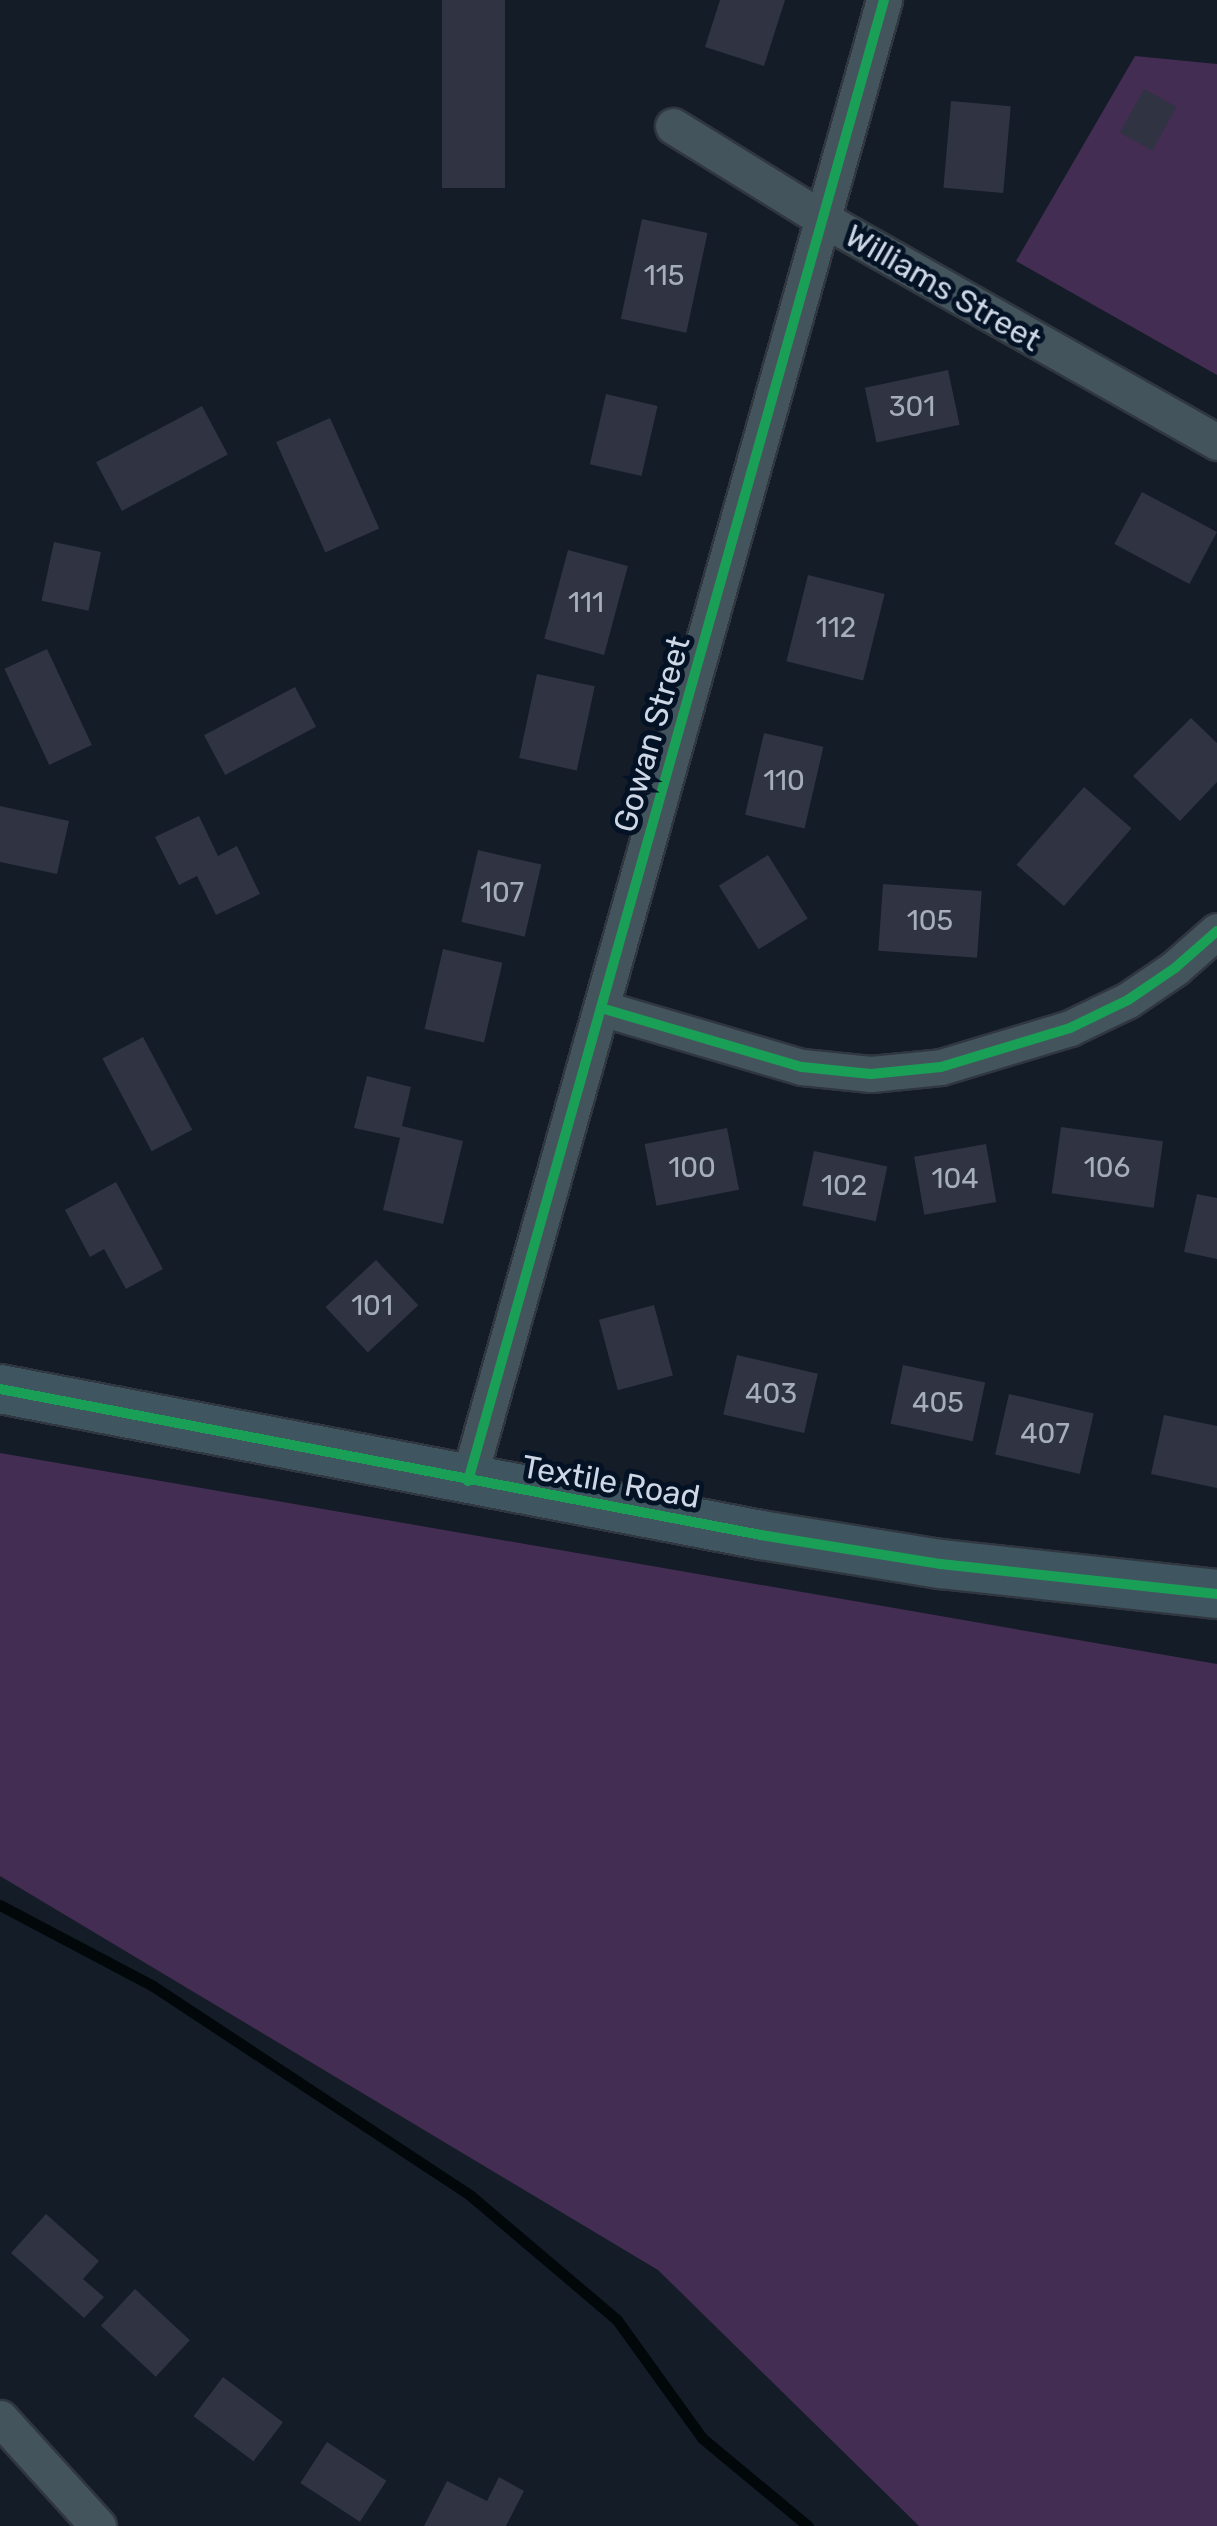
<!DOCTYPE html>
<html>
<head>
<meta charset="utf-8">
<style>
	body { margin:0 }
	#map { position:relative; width:1217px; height:2526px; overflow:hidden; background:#141c27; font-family:Rubik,sans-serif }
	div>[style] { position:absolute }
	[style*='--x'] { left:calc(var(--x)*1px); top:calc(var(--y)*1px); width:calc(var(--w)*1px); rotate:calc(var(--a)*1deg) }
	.green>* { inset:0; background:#442d53 }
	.stream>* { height:11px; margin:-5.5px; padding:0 5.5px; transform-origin:5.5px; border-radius:5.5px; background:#02080a }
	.building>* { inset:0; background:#2f3342; transform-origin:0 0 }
	.roads { filter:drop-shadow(2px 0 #303740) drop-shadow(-2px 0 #303740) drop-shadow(0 2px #303740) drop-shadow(0 -2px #303740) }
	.street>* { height:35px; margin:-17.5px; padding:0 17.5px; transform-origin:17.5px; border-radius:17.5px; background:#44545d }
	.secondary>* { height:48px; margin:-24px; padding:0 24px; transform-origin:24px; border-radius:24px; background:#3f555f }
	.cycleway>* { height:10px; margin:-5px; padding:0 5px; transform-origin:5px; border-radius:5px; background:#1a9f57 }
	span { translate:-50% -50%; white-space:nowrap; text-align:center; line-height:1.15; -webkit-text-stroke:10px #041225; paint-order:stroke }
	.number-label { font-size:28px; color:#a6aebc }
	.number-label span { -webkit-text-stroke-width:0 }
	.street-label { font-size:32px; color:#cdd7e5 }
</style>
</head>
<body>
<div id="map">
	<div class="green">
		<div style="clip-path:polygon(1135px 56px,1217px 64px,1217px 375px,1016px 261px)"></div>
		<div style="clip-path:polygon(0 1453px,1217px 1664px,1217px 2526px,919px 2526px,658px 2270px,0 1876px)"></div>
	</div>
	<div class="stream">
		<div style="--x:0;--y:1905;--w:173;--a:27.9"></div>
		<div style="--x:153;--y:1986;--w:381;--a:33.4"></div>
		<div style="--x:471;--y:2196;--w:192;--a:40.3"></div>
		<div style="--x:617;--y:2320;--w:145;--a:54.2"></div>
		<div style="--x:702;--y:2438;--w:138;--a:39.7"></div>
	</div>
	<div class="building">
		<div style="left:442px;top:0;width:63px;height:188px"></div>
		<div style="clip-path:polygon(720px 0,785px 0,764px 66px,705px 47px)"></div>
		<div style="left:1144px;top:89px;width:37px;height:50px;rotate:29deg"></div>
		<div style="left:951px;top:101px;width:60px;height:87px;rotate:5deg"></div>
		<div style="left:642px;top:219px;width:67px;height:102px;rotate:12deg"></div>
		<div style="left:948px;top:370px;width:56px;height:85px;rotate:78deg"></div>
		<div style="left:606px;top:394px;width:53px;height:72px;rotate:13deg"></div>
		<div style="left:202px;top:406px;width:55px;height:120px;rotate:62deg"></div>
		<div style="left:330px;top:418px;width:121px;height:59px;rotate:66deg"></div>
		<div style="left:1142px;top:492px;width:85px;height:59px;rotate:28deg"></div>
		<div style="left:54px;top:542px;width:48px;height:60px;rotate:12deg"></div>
		<div style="left:568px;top:550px;width:62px;height:92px;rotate:15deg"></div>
		<div style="left:808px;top:575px;width:79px;height:89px;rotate:14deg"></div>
		<div style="left:47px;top:649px;width:106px;height:47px;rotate:65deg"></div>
		<div style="left:537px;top:674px;width:59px;height:86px;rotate:12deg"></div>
		<div style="left:295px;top:687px;width:45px;height:103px;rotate:62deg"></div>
		<div style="clip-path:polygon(1191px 718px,1217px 743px,1217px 782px,1180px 821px,1133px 776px)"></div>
		<div style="left:764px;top:733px;width:61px;height:84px;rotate:13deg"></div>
		<div style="left:1084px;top:787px;width:63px;height:103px;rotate:41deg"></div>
		<div style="clip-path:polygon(0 806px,69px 821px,57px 874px,0 862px)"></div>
		<div style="clip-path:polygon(199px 816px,218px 856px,237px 846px,260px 894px,216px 915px,197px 876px,179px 885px,155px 837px)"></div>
		<div style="left:478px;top:850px;width:65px;height:74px;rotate:13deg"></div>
		<div style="left:768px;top:855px;width:75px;height:58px;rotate:58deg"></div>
		<div style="left:883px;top:884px;width:99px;height:67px;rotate:4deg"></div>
		<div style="left:443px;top:949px;width:61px;height:82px;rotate:13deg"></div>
		<div style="left:143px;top:1037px;width:105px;height:46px;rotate:62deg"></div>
		<div style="clip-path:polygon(367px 1076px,411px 1087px,402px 1126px,463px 1141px,443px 1224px,383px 1210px,400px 1138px,354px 1128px)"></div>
		<div style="left:1061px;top:1127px;width:103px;height:67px;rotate:8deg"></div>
		<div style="left:727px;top:1128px;width:63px;height:84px;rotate:79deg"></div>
		<div style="left:986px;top:1144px;width:59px;height:73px;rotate:80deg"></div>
		<div style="left:814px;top:1151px;width:75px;height:56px;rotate:12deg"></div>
		<div style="clip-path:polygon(116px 1182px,163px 1269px,126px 1289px,104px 1249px,90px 1257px,65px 1210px)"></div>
		<div style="clip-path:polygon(1197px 1194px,1217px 1198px,1217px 1259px,1184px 1252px)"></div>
		<div style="left:376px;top:1260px;width:62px;height:69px;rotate:47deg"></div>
		<div style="left:654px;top:1305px;width:73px;height:57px;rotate:75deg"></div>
		<div style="left:737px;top:1355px;width:83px;height:61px;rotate:13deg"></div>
		<div style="left:903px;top:1365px;width:84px;height:60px;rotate:12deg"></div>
		<div style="left:1009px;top:1394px;width:87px;height:62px;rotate:13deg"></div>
		<div style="clip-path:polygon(1164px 1415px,1217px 1426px,1217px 1488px,1151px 1474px)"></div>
		<div style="clip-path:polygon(46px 2214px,99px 2261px,83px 2279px,104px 2297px,84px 2318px,11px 2253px)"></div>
		<div style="left:135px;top:2289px;width:75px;height:50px;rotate:43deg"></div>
		<div style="left:223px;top:2377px;width:75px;height:49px;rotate:37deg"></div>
		<div style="left:327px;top:2442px;width:71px;height:49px;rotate:33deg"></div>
		<div style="clip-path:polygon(499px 2477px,524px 2491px,506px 2526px,424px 2526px,447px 2481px,487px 2501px)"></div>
	</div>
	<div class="roads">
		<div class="street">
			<div style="--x:673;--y:126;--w:176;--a:31.8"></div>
			<div style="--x:823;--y:219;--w:453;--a:29.5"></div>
			<div style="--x:601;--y:1008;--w:209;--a:16.4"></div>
			<div style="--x:802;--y:1067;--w:69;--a:5.8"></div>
			<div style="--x:871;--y:1074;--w:70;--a:-5.7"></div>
			<div style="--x:941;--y:1067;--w:135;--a:-16.8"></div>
			<div style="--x:1070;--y:1028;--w:64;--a:-25.8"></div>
			<div style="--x:1128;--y:1000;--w:57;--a:-34.2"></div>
			<div style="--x:1175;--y:968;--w:56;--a:-41.4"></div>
			<div style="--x:468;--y:1481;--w:1538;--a:-74.31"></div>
			<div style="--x:0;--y:2418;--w:146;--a:47.8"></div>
		</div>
		<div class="secondary">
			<div style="--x:0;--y:1389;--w:775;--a:10.86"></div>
			<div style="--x:761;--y:1535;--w:182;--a:9.2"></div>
			<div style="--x:941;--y:1564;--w:278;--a:6.2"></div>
		</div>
	</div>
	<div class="cycleway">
		<div style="--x:601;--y:1008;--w:209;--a:16.4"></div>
		<div style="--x:802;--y:1067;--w:69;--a:5.8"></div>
		<div style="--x:871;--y:1074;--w:70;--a:-5.7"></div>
		<div style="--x:941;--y:1067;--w:135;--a:-16.8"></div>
		<div style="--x:1070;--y:1028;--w:64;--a:-25.8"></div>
		<div style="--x:1128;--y:1000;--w:57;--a:-34.2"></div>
		<div style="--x:1175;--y:968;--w:56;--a:-41.4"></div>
		<div style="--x:0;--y:1389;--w:775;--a:10.86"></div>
		<div style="--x:761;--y:1535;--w:182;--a:9.2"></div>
		<div style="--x:941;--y:1564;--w:278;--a:6.2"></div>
		<div style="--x:468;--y:1481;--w:1538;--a:-74.31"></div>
	</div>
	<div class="number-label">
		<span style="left:664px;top:276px">115</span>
		<span style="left:912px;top:407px">301</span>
		<span style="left:586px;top:603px">111</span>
		<span style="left:836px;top:628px">112</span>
		<span style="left:784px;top:781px">110</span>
		<span style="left:502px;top:893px">107</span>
		<span style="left:930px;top:921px">105</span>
		<span style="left:692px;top:1168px">100</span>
		<span style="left:1107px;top:1168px">106</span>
		<span style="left:955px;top:1179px">104</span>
		<span style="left:844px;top:1186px">102</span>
		<span style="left:372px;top:1306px">101</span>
		<span style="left:771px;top:1394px">403</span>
		<span style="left:938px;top:1403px">405</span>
		<span style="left:1045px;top:1434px">407</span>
	</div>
	<div class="street-label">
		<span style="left:943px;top:288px;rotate:30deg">Williams Street</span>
		<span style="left:652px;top:734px;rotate:-74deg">Gowan Street</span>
		<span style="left:611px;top:1482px;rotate:10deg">Textile Road</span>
	</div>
</div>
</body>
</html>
